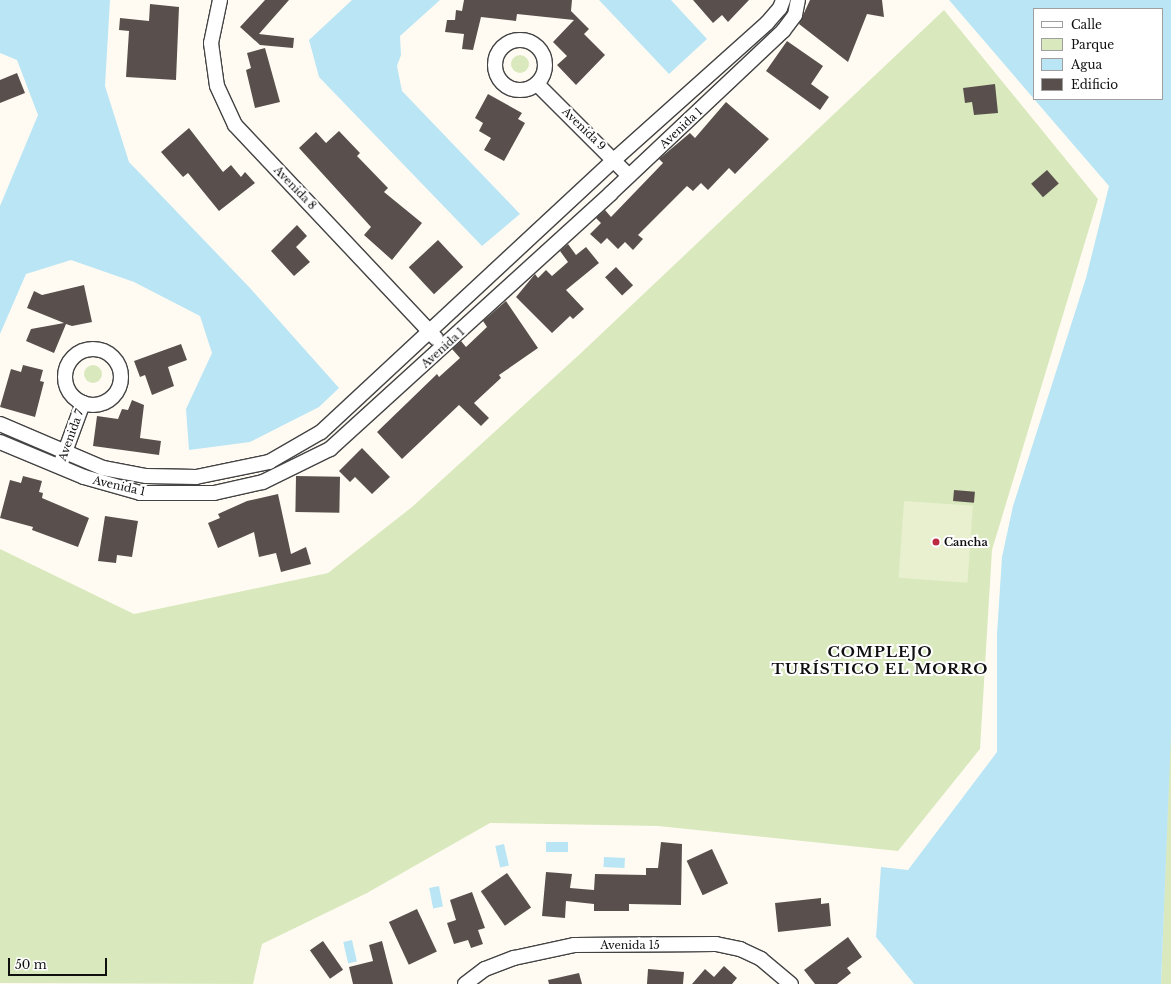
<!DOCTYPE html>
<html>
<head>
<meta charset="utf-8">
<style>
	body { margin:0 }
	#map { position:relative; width:1171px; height:984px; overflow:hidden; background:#fffbf3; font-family:"Libre Baskerville",serif }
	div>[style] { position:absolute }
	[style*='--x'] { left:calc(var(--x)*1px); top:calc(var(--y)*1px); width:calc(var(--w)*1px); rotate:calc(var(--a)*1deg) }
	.green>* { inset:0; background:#d9e9bd }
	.round { border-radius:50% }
	.pitch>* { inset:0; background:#e8f0cf; transform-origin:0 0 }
	.water>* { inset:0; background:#b9e5f5; transform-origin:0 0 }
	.building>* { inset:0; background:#59504d; transform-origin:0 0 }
	.roads { filter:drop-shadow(1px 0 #434343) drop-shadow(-1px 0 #434343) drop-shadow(0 1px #434343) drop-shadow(0 -1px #434343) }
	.street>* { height:14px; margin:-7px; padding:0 7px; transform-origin:7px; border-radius:7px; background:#fff }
	.street>.ring { margin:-7px; padding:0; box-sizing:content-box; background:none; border:14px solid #fff; border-radius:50% }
	.dots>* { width:11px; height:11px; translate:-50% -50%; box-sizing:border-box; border:2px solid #fff; border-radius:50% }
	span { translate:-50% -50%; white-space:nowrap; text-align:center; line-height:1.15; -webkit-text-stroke:4px #fff; paint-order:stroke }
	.street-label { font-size:11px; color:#101010 }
	.poi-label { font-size:11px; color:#101010; font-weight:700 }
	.left { translate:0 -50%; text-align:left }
	.district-label { font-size:15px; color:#101010; font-weight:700; letter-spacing:1px }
	.legend { position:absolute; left:1033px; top:8px; width:130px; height:92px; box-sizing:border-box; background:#fff; border:1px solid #9f9f9f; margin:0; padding:5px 7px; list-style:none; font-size:12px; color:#101010 }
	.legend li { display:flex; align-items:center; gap:8px; height:20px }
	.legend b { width:20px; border:1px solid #9f9f9f }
	.scale { position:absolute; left:8px; top:958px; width:99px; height:18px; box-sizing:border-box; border:2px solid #101010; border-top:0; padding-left:5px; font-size:12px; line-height:14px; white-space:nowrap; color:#101010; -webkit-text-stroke:3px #fff; paint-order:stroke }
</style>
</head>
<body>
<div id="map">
	<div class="green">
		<div style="clip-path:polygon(944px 10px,1098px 199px,992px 550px,980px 749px,898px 851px,658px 826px,490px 823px,367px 893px,262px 944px,253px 984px,0 983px,0 549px,134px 614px,328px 573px,412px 507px,581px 353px)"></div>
		<div class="round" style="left:511px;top:55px;width:18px;height:18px"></div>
		<div class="round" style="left:84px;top:365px;width:18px;height:18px"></div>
		<div style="clip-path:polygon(1171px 733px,1171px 984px,1161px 984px,1170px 743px)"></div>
	</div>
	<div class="pitch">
		<div style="left:904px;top:501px;width:69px;height:77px;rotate:4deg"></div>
	</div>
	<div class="water">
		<div style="clip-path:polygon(0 0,110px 0,105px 86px,129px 162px,250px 288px,339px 388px,319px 407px,250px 442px,189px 450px,186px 409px,212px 353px,200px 316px,134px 282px,71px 260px,26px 274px,0 334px,0 206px,38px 115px,17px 60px,0 53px)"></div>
		<div style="clip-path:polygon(352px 0,440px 0,400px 36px,401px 55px,397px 66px,402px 91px,520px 214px,482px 246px,319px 77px,309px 40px)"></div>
		<div style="clip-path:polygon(599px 0,671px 0,707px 39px,669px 74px)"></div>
		<div style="clip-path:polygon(949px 0,1171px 0,1171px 733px,1161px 984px,914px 984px,876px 937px,881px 867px,908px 870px,997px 752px,997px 634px,1002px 557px,1013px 506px,1086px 278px,1109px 186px,1034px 99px,1162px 99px,1162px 9px,1034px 9px,1034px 99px)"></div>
		<div style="left:546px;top:842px;width:22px;height:10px"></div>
		<div style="left:504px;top:844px;width:22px;height:9px;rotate:77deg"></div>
		<div style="left:604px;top:857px;width:21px;height:10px;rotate:3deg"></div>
		<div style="left:439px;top:886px;width:21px;height:10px;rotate:79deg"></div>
		<div style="left:352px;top:940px;width:22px;height:9px;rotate:77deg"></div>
	</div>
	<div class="building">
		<div style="clip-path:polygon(265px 0,289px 0,259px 34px,294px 38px,293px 48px,260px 45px,240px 27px)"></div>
		<div style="clip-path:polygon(464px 0,572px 0,571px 11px,589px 29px,584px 34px,605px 55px,576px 85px,557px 65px,567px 56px,553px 42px,574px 20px,517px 14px,516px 21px,481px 17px,473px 50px,462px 49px,464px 34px,445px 32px,447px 20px,455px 20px,456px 10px,462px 11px)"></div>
		<div style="clip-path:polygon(693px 0,749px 0,728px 22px,722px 15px,713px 23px)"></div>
		<div style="clip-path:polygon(810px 0,882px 0,884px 17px,867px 14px,848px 62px,799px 24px)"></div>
		<div style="clip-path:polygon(150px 4px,179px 7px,176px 80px,126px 77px,129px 31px,119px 30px,120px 18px,149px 21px)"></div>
		<div style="clip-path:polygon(787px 41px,823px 66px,811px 84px,829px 97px,820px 110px,766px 71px)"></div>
		<div style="clip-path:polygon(265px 48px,280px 102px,255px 108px,246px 70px,251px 68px,247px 53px)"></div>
		<div style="clip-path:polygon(17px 73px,25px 93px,0 103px,0 80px)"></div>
		<div style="clip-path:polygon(995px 84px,998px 113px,974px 115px,972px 102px,965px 103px,963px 88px)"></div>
		<div style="clip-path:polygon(488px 94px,522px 113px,518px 119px,525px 123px,504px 161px,484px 150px,491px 138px,479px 131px,483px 123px,475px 118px)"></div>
		<div style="clip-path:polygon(726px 102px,769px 139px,735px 174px,729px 168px,708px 190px,701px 183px,693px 191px,687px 186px,638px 235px,643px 239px,633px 250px,625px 242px,618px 249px,607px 238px,601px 244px,590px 234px,601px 223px,596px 218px,605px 210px,611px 217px,663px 163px,659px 159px,690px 133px,695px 138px)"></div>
		<div style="clip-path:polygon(189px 128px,223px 172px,231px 165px,241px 177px,245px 172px,255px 183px,219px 211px,188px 173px,183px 177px,161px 152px)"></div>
		<div style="clip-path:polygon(339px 131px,360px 153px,357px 156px,388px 188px,384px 192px,422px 223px,392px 260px,364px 235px,371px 227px,299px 148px,316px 132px,326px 143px)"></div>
		<div style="left:1047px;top:170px;width:18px;height:21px;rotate:49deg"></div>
		<div style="clip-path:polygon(297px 225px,307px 236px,296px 247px,310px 262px,294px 276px,271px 251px)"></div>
		<div style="left:438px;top:240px;width:37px;height:40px;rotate:47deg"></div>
		<div style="clip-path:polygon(568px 244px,576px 255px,586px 247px,599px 263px,566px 290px,584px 309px,573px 319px,570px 316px,552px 333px,516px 297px,535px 274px,538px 278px,546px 270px,552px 276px,568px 262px,560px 251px)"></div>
		<div style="left:616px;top:267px;width:25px;height:15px;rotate:47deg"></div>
		<div style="clip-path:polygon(84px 285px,92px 322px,72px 326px,66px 324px,54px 353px,26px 341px,31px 329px,64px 323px,27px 308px,34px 291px,42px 295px)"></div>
		<div style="clip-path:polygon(506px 301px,538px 348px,499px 375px,501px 378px,474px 403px,489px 418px,481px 426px,459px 405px,402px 459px,377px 432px,437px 374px,439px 377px,460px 358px,452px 349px,461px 341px,466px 347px,487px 327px,483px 321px)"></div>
		<div style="clip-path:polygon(181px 344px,187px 360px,168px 367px,174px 386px,152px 395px,145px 375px,140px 377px,134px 361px)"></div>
		<div style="clip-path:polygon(23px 365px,43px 370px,40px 381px,44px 382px,35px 417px,0 407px,11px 369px,21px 372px)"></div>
		<div style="clip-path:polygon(132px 400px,144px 405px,140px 438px,161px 441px,159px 455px,93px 446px,97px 416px,118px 419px,122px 409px,128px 410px)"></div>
		<div style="clip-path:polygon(362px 448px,390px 477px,372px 494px,355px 477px,350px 482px,339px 471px)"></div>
		<div style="clip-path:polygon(23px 476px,42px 481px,39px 492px,43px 493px,42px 498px,89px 518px,78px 547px,32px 530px,33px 527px,0 518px,10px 480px,21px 483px)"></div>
		<div style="left:296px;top:476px;width:44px;height:36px;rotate:1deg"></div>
		<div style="left:954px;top:490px;width:21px;height:11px;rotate:5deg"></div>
		<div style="clip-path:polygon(278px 494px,291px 554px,306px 547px,311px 564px,281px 572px,276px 553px,259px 557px,254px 532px,218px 548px,208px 523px,220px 518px,218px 514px,247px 501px)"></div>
		<div style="clip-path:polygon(105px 516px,138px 521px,132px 557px,117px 555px,116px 563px,98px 561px)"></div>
		<div style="clip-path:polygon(661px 842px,682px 844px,681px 905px,629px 904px,629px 911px,594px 911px,594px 904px,566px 901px,565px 918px,542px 916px,546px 872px,572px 874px,570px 888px,594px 890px,595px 874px,646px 875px,646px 868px,658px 868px)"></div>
		<div style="left:712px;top:849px;width:38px;height:28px;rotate:65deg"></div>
		<div style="left:507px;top:873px;width:42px;height:32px;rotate:55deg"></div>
		<div style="clip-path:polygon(472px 892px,485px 928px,478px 930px,483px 944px,471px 948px,468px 940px,454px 944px,447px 923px,456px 920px,450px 900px)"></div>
		<div style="clip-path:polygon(821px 898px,821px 904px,829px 903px,831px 926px,778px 932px,775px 903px)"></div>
		<div style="left:417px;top:909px;width:47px;height:31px;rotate:65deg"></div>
		<div style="clip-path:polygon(848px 937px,862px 957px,847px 968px,851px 973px,837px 984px,815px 984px,804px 970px)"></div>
		<div style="left:323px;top:941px;width:35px;height:16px;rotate:55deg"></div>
		<div style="clip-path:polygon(382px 941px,393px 984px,353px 984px,349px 967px,373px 961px,369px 945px)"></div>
		<div style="clip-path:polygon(724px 966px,737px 978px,732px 984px,692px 984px,705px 969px,714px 977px)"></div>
		<div style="clip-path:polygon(648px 969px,684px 972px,683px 984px,647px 984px)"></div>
		<div style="clip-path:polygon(579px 973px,582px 984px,549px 984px,548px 980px)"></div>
	</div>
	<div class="roads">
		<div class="street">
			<div style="--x:220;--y:0;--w:44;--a:101.8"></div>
			<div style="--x:211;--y:43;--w:43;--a:82.1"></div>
			<div style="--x:217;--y:86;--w:43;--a:65.2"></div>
			<div style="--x:235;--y:125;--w:293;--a:46.7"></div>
			<div class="ring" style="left:495px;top:40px;width:36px;height:36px"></div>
			<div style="--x:537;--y:84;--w:130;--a:45"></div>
			<div class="ring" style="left:65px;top:349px;width:42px;height:42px"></div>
			<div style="--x:0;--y:424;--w:112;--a:23.1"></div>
			<div style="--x:103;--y:468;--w:44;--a:10.5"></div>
			<div style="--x:146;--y:476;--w:50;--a:1.1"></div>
			<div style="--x:196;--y:477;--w:75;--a:-11.6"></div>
			<div style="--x:269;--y:462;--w:60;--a:-30"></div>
			<div style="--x:321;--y:432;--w:401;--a:-42.9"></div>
			<div style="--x:615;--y:159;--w:204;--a:-41.8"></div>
			<div style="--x:767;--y:23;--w:20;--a:-49"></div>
			<div style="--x:780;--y:8;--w:9;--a:-69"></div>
			<div style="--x:0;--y:442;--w:91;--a:22.6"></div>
			<div style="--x:84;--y:477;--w:58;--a:15.9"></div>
			<div style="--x:140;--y:493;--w:74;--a:0"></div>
			<div style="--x:214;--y:493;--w:50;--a:-12.7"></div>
			<div style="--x:263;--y:482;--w:75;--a:-26.2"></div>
			<div style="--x:330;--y:449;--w:379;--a:-42.3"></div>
			<div style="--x:610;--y:194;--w:238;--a:-43.3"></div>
			<div style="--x:783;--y:31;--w:20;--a:-53"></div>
			<div style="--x:795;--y:15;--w:15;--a:-79"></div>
			<div style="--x:62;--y:460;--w:61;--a:-69.8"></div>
			<div style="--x:465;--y:984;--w:25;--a:-37"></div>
			<div style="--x:485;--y:969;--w:31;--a:-21"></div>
			<div style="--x:514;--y:958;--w:61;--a:-12.2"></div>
			<div style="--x:574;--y:945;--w:142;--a:-0.4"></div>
			<div style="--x:716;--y:944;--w:25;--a:12"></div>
			<div style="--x:740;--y:949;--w:23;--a:25"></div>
			<div style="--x:761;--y:959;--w:39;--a:40"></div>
		</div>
	</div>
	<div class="dots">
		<div style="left:936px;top:542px;background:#bd2b42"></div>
	</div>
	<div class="street-label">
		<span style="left:681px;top:128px;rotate:-43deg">Avenida 1</span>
		<span style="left:584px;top:129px;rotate:44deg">Avenida 9</span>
		<span style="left:295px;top:188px;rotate:46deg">Avenida 8</span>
		<span style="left:443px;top:348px;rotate:-42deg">Avenida 1</span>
		<span style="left:71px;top:435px;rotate:-70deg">Avenida 7</span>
		<span style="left:119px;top:486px;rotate:13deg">Avenida 1</span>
		<span style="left:630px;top:945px">Avenida 15</span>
	</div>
	<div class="poi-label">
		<span class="left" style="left:944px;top:542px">Cancha</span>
	</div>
	<div class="district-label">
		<span style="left:880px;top:660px">COMPLEJO<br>TURÍSTICO EL MORRO</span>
	</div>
	<ul class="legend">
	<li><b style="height:5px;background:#fff"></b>Calle</li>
	<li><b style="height:11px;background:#d9e9bd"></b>Parque</li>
	<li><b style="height:11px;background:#b9e5f5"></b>Agua</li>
	<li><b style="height:11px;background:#59504d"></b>Edificio</li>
	</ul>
	<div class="scale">50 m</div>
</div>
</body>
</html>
